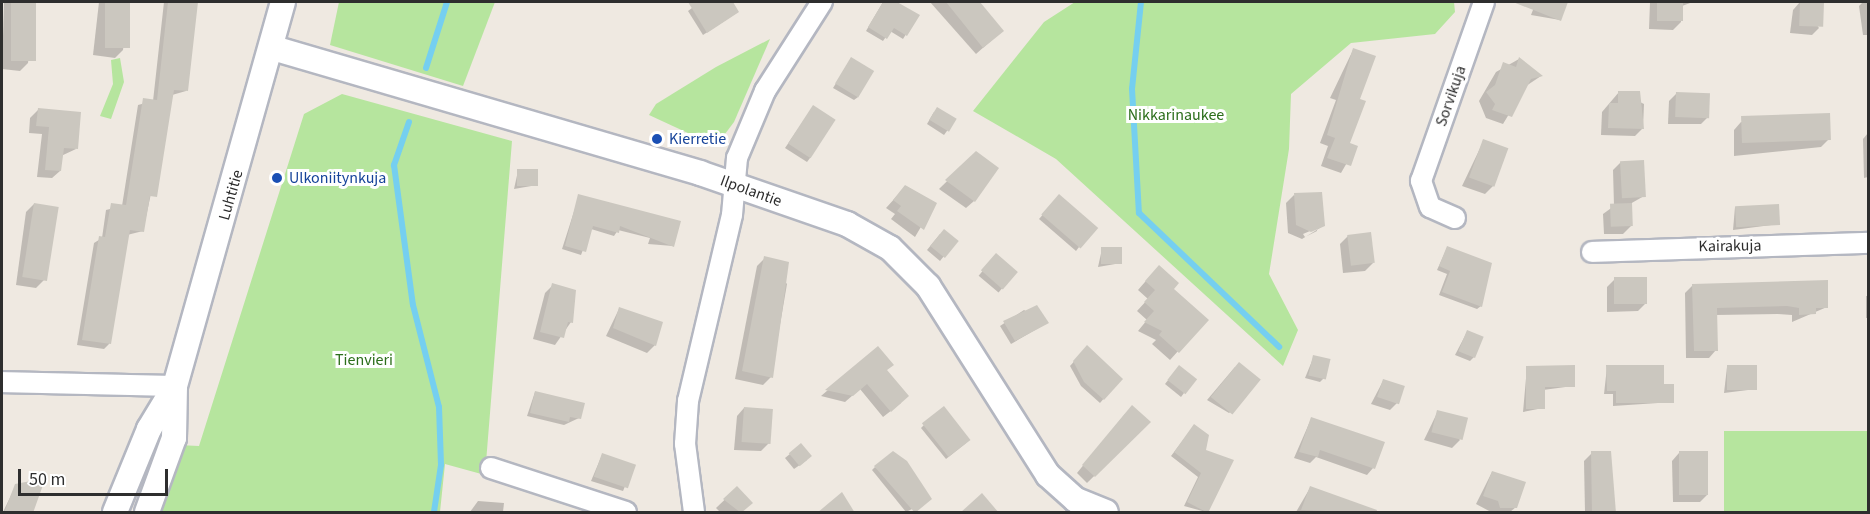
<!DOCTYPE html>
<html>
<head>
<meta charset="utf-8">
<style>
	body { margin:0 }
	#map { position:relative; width:1870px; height:514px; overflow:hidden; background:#efe9e1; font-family:"Source Sans 3",sans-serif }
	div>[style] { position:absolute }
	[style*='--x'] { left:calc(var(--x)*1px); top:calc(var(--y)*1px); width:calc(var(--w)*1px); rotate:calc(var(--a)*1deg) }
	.green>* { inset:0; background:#b6e59e; transform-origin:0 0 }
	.shadow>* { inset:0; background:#0003; transform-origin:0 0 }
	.stream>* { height:6px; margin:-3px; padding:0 3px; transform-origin:3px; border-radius:3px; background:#75cff0 }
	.building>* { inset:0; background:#cbc7bf; transform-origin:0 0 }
	.roads { filter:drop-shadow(2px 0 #b4b7c1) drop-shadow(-2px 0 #b4b7c1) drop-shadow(0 2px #b4b7c1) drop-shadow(0 -2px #b4b7c1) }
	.minor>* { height:20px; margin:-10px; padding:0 10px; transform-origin:10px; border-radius:10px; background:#fff }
	.tertiary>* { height:24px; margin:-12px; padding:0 12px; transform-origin:12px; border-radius:12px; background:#fff }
	.dots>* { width:16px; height:16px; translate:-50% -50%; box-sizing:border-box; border:3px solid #fff; border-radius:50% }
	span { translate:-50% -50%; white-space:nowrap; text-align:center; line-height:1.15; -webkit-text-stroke:6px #fff; paint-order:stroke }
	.street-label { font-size:16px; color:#2e2e2e }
	.park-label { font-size:16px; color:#2c6e1b }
	.transit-label { font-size:16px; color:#164399 }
	.left { translate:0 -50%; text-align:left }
	.frame { position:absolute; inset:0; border:3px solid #2e2e2e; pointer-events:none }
	.scale { position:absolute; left:18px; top:469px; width:150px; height:27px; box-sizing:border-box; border:3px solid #2e2e2e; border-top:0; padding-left:8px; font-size:18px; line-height:21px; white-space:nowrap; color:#2e2e2e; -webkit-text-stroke:4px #fff; paint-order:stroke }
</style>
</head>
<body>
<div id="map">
	<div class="green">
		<div style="clip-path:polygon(339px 2px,495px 2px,463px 86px,330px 45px)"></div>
		<div style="clip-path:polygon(1075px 2px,1454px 2px,1455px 12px,1435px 34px,1351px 43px,1291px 94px,1289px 149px,1269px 274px,1298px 330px,1283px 366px,1056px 159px,973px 111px,1044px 22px)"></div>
		<div style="clip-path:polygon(770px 39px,734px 122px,716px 146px,649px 115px,656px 104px,716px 67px)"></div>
		<div style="clip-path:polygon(120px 58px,124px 82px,111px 119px,100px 116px,113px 84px,111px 60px)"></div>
		<div style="clip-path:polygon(342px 94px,512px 141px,485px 475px,445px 464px,440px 512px,154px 512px,178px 445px,199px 446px,304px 114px)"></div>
		<div style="left:1868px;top:431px;width:81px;height:144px;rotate:90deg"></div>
	</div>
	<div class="shadow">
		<div style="clip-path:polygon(4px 2px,34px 2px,28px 63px,20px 71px,2px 69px)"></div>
		<div style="clip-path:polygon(99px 2px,129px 2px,123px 50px,115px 58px,93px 55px)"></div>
		<div style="clip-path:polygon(164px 2px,196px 2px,186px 91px,172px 95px,143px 231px,127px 235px,109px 344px,104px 349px,77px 345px,94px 243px,102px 238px,106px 210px,122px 206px,138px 105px,153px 101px)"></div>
		<div style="clip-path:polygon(700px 2px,731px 2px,738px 12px,703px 35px,688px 11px)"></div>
		<div style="clip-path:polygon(883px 2px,918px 15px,903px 39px,890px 31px,883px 41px,866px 31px)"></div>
		<div style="clip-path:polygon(930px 2px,978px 2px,1002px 31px,976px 54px)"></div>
		<div style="clip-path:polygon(1536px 2px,1566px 2px,1560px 20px,1531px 15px)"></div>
		<div style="clip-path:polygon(1650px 2px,1693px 2px,1682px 6px,1681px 22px,1673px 30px,1649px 29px)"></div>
		<div style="clip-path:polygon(1800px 2px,1819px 28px,1812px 35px,1790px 33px,1793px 10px)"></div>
		<div style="clip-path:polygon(1863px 2px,1868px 2px,1868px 35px,1863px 35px,1859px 6px)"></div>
		<div style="clip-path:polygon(1353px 50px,1358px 100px,1348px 144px,1356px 147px,1341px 173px,1321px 166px,1328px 146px,1320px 143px,1336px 100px,1330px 98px)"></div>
		<div style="clip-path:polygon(851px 59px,858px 97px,854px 100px,833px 88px)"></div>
		<div style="clip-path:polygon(1519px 59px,1541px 76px,1526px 86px,1503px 124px,1486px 118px,1479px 101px,1496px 72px)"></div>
		<div style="clip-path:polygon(1619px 92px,1644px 104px,1643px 128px,1635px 136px,1601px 135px,1602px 112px)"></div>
		<div style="clip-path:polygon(1676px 94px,1709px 116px,1701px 124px,1668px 124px,1669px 101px)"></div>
		<div style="clip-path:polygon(813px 107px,810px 158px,807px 162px,785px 148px)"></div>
		<div style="clip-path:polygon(38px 110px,76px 149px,61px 156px,60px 171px,52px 178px,37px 177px,42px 134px,29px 133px,30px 118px)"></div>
		<div style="clip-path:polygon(934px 112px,955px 120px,944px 135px,927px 124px)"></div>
		<div style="clip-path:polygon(1741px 122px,1829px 139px,1821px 147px,1734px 156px,1734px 130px)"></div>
		<div style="clip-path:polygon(1868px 133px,1868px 177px,1864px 178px,1863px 139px)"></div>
		<div style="clip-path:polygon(1484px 140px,1493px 186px,1485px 194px,1462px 186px)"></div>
		<div style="clip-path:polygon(976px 153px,974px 201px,966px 208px,939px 189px)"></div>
		<div style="clip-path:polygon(1621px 162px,1644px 196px,1630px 204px,1631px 226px,1623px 234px,1604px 234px,1603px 214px,1614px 206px,1613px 170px)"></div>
		<div style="clip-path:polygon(518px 171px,537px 185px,514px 189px)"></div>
		<div style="clip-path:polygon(906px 186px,935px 203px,915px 237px,891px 219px,895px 214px,886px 208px)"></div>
		<div style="clip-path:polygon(evenodd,1294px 195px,1323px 226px,1302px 239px,1288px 233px,1286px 203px,1294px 195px,1317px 228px,1317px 231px,1305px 237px,1303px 234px,1317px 228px)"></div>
		<div style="clip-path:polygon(579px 196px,673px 246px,648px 244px,650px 238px,618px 230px,614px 236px,591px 229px,581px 255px,562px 249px)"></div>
		<div style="clip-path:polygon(1059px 196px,1079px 247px,1076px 251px,1039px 219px)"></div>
		<div style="clip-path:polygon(34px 204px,44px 280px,36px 288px,16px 285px,26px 212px)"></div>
		<div style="clip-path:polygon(1735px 207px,1779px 224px,1733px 230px)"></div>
		<div style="clip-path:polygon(940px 234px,956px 241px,940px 261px,927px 250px)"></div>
		<div style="clip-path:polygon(1348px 236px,1373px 263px,1365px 271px,1343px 273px,1340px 244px)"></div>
		<div style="clip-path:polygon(1447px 248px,1481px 306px,1477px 309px,1439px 295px,1447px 274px,1437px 270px)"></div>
		<div style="clip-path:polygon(1102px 249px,1121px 263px,1098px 267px)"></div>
		<div style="left:996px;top:255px;width:26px;height:27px;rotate:40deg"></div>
		<div style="clip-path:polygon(765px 258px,787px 284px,771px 377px,763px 385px,735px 379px,757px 266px)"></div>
		<div style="clip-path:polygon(1151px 275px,1206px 320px,1170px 360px,1152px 344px,1156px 340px,1138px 331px,1147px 320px,1137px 311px,1148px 299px,1138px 290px)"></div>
		<div style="clip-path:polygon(1615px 279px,1646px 303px,1638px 311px,1607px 312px,1607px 287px)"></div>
		<div style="clip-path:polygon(553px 285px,571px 322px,555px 345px,533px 339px,545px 293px)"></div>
		<div style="clip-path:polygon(1693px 285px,1827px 307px,1792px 322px,1792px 315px,1778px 314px,1716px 315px,1716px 350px,1709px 358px,1686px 358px,1685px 293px)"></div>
		<div style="left:1868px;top:296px;width:22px;height:2px;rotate:90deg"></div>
		<div style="clip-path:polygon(619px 309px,655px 345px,647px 353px,606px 336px)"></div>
		<div style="clip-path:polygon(1024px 310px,1047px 323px,1011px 344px,1000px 326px)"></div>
		<div style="clip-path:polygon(1467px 332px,1474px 357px,1470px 361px,1455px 355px)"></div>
		<div style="clip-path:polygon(1087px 347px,1120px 379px,1100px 403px,1081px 386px,1070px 366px)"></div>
		<div style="clip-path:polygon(877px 348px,901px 403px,883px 417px,860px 389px,845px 402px,821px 396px)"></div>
		<div style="clip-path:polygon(1314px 356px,1324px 378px,1320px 382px,1305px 378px)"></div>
		<div style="clip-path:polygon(1235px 367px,1233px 410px,1229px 413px,1207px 400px)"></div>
		<div style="clip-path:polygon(1527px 367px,1573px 386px,1543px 390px,1543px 408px,1523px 412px)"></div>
		<div style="clip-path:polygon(1607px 367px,1662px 386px,1673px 402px,1613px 406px,1613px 394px,1604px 394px)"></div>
		<div style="clip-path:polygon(1727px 367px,1756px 389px,1724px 393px)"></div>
		<div style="clip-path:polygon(1176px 370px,1184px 393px,1181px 397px,1165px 384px)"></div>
		<div style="clip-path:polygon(1383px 381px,1397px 403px,1390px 410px,1371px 404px)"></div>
		<div style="clip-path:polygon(535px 392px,579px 418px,564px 425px,527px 416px)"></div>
		<div style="clip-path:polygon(744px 408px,769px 443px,761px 451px,734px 450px,737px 416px)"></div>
		<div style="clip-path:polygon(1438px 411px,1460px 440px,1452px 448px,1424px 440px)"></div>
		<div style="clip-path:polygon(1125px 414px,1149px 422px,1087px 483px,1077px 473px)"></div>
		<div style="clip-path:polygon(1311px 419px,1373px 468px,1367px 475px,1316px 457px,1310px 463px,1294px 458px)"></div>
		<div style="clip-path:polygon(924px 425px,966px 443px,946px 459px,921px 428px)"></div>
		<div style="clip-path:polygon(1191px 430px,1204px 451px,1206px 512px,1184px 506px,1198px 477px,1171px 456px)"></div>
		<div style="clip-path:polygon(801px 445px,807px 460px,794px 469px,785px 458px)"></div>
		<div style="clip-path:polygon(1592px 453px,1614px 512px,1585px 512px,1584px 461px)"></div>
		<div style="clip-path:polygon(1679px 453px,1708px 494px,1700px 502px,1673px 502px,1672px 461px)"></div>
		<div style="clip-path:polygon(602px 455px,634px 465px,623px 491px,591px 481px)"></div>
		<div style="clip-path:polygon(875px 467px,926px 502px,906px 512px,872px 470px)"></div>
		<div style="clip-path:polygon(1492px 472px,1516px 507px,1510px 512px,1491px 512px,1476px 504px)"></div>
		<div style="clip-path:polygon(16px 485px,31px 512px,3px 512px)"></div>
		<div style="clip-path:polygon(737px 488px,741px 512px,720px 512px,716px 508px)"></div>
		<div style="clip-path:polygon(1310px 488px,1350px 502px,1346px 512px,1296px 512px)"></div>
		<div style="clip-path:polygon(478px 501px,504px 503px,503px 512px,470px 512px)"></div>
	</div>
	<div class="stream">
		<div style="--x:1141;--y:2;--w:87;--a:95.9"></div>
		<div style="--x:1132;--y:89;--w:124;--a:86.8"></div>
		<div style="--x:1139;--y:213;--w:194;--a:43.7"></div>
		<div style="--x:426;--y:68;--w:69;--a:-72.3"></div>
		<div style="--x:409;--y:122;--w:46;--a:109.2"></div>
		<div style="--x:394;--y:165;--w:141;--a:82.3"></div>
		<div style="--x:413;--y:305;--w:105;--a:75.7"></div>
		<div style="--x:439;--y:407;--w:58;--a:88"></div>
		<div style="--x:441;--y:465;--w:48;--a:98.5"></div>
	</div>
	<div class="building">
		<div style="left:11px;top:2px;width:25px;height:59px"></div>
		<div style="left:105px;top:2px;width:25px;height:46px"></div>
		<div style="clip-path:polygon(168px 2px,198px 2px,188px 91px,174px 90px,157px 197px,150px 196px,144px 232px,130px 230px,111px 344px,82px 340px,99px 236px,105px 237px,111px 203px,126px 205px,143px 98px,157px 100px)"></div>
		<div style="clip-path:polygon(688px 2px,733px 2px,739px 12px,707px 33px)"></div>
		<div style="clip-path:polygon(883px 2px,897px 2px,920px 15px,907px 36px,894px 28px,887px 39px,868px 27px)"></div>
		<div style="clip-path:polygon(946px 2px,980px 2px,1004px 31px,983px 48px)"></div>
		<div style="clip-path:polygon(1513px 2px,1568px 2px,1561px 21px)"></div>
		<div style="left:1657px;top:2px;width:26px;height:19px"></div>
		<div style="left:1800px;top:2px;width:24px;height:24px;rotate:2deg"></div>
		<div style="clip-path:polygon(1353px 48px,1376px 56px,1360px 99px,1366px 101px,1350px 143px,1358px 146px,1351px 166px,1327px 158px,1335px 138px,1327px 135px)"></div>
		<div style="left:851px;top:57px;width:27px;height:31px;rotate:31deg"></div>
		<div style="clip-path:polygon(1519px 57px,1543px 76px,1531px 79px,1512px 117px,1492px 110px,1495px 104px,1486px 92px,1495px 85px,1503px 62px,1516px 67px)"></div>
		<div style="clip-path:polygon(1618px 91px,1640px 91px,1644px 129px,1608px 128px,1609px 103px,1618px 103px)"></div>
		<div style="left:1676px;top:92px;width:34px;height:25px;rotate:2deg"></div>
		<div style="left:813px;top:105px;width:27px;height:46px;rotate:33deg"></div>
		<div style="left:937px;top:107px;width:23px;height:15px;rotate:31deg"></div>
		<div style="clip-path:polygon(38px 108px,81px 112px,78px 149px,64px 148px,61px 171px,45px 170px,49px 127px,36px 126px)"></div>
		<div style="left:1830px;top:113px;width:27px;height:89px;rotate:88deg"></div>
		<div style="left:1483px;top:139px;width:27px;height:41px;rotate:20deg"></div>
		<div style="clip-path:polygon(976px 151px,999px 168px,975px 202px,945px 180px)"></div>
		<div style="left:1644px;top:160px;width:37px;height:24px;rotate:87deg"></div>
		<div style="left:517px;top:169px;width:21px;height:17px"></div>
		<div style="clip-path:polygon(905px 185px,937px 203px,924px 230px,897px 211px,901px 206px,893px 200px)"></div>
		<div style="clip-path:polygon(1322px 192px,1325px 226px,1311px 232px,1296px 225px,1294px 193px)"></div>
		<div style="clip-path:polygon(578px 194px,681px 221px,674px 247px,620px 226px,619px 233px,593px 226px,586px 252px,565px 246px)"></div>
		<div style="left:1059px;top:194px;width:52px;height:27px;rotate:41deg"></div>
		<div style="left:34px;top:203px;width:25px;height:75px;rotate:9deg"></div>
		<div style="left:1632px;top:203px;width:23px;height:22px;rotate:88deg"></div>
		<div style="left:1779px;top:204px;width:21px;height:44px;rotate:87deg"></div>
		<div style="left:944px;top:229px;width:19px;height:22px;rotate:39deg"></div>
		<div style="left:1371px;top:232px;width:31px;height:24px;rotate:83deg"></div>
		<div style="clip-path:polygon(1447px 246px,1492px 263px,1482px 307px,1442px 292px,1450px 271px,1439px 266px)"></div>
		<div style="left:1122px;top:247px;width:17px;height:21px;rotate:90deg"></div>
		<div style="left:996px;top:253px;width:29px;height:23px;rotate:41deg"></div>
		<div style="clip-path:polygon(764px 256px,789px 262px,773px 378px,742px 371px)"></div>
		<div style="clip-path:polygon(1159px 265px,1179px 283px,1174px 289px,1209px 320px,1179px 353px,1159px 335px,1162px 331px,1144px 322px,1154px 311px,1144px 302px,1155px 290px,1145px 281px)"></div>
		<div style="left:1647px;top:277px;width:27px;height:33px;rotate:90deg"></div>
		<div style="clip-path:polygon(1828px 280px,1828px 308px,1816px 308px,1816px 314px,1799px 315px,1799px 308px,1787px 306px,1717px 308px,1718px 351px,1694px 351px,1692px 284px)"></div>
		<div style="clip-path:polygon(552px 283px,576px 290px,573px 323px,568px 322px,564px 338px,540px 332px)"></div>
		<div style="clip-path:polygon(1037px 305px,1049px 323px,1015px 341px,1003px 321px)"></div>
		<div style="clip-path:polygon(619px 307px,663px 322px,656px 346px,613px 328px)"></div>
		<div style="left:1467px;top:330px;width:18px;height:23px;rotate:22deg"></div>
		<div style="clip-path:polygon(1087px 345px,1123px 379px,1104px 400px,1084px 382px,1073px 361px)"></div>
		<div style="clip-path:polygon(878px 346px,894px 365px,887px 370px,909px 396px,891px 412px,867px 384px,853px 396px,825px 390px)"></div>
		<div style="left:1313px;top:355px;width:18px;height:21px;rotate:13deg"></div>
		<div style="left:1239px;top:362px;width:28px;height:45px;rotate:39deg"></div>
		<div style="left:1179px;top:365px;width:23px;height:19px;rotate:38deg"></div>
		<div style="clip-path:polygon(1575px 365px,1575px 387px,1545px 387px,1545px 409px,1526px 409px,1526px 366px)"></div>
		<div style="clip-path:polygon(1606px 365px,1664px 365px,1664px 384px,1674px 384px,1674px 403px,1616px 403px,1616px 391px,1607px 391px)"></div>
		<div style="left:1727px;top:365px;width:30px;height:25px"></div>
		<div style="left:1383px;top:379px;width:23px;height:19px;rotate:18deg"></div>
		<div style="clip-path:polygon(535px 391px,585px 403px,581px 419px,570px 417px,569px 422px,530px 413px)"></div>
		<div style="clip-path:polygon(1132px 405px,1151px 422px,1095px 477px,1082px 465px)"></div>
		<div style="left:944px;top:406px;width:43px;height:28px;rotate:52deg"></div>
		<div style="left:744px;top:407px;width:29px;height:35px;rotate:4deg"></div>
		<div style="left:1437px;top:410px;width:32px;height:23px;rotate:14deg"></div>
		<div style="clip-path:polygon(1311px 417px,1385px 442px,1375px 469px,1320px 450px,1318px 457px,1299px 452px)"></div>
		<div style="clip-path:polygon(1194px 424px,1209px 435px,1206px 450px,1234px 460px,1208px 513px,1187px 502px,1201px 473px,1174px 452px)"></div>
		<div style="left:801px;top:443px;width:17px;height:16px;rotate:50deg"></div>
		<div style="clip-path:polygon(893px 451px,907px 461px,932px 499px,915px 513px,874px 466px)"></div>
		<div style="clip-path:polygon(1591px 451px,1611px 451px,1616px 513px,1592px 513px)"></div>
		<div style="left:1679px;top:451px;width:29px;height:44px"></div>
		<div style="left:602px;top:453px;width:36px;height:25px;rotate:19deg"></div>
		<div style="clip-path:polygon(1492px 471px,1526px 482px,1517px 508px,1500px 508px,1498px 501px,1483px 496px)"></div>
		<div style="clip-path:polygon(31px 481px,43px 485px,33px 513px,4px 513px,15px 484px)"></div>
		<div style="clip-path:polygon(737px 486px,753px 503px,741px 513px,723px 499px)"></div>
		<div style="clip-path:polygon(1310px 486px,1377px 510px,1376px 513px,1301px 510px)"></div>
		<div style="clip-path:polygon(842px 492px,855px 513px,817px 513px)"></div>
		<div style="clip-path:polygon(982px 493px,999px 513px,960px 513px)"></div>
	</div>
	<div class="roads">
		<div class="minor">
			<div style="--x:1455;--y:218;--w:27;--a:-156"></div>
			<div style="--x:1430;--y:207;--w:28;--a:-109"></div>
			<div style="--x:1421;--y:181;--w:190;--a:-70.6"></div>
			<div style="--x:1592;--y:252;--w:276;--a:-1.9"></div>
			<div style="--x:2;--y:382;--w:173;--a:1.3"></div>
			<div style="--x:491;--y:468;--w:142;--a:18.1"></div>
			<div style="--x:694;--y:512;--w:69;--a:-97.5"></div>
			<div style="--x:685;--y:444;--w:43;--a:-86"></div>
			<div style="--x:688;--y:401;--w:191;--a:-76.7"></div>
			<div style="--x:732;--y:215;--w:57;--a:-85"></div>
			<div style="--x:737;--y:158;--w:73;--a:-67.3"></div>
			<div style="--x:765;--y:91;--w:106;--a:-57.4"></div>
		</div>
		<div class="tertiary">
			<div style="--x:273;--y:48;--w:445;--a:16.3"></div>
			<div style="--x:700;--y:173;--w:156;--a:19.1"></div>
			<div style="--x:847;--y:224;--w:49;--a:29.2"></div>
			<div style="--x:890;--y:248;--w:54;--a:45"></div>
			<div style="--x:928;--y:286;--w:224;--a:57.6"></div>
			<div style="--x:1048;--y:475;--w:38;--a:42"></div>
			<div style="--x:1076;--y:500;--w:32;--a:22"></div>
			<div style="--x:115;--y:512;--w:90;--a:-67.7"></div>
			<div style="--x:149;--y:429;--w:50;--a:-58.8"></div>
			<div style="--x:175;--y:386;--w:399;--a:-74.3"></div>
			<div style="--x:147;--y:512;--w:79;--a:-70"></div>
			<div style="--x:174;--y:438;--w:52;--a:-88.9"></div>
		</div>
	</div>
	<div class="dots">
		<div style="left:657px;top:139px;background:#1a4fb4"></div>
		<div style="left:277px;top:178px;background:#1a4fb4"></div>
	</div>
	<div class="street-label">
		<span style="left:1451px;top:96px;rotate:-71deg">Sorvikuja</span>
		<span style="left:751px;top:191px;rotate:20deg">Ilpolantie</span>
		<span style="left:231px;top:195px;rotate:-74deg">Luhtitie</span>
		<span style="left:1730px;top:246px;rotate:-1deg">Kairakuja</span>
	</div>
	<div class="park-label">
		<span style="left:1176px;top:115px">Nikkarinaukee</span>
		<span style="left:364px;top:360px">Tienvieri</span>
	</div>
	<div class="transit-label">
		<span class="left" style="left:669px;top:139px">Kierretie</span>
		<span class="left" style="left:289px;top:178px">Ulkoniitynkuja</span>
	</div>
	<div class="frame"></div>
	<div class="scale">50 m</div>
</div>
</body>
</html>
